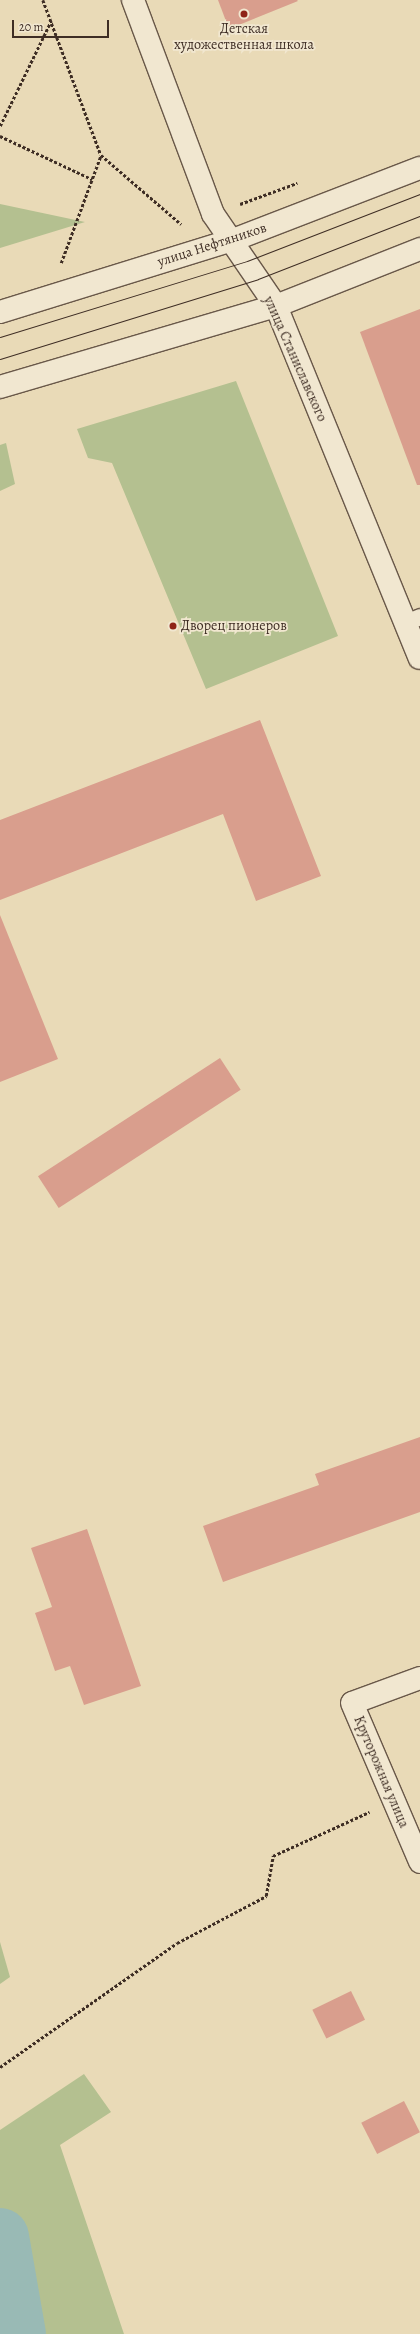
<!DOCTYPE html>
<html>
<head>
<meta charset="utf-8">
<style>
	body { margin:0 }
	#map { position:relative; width:420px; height:2334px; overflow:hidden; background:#e9dab7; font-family:Alegreya,serif }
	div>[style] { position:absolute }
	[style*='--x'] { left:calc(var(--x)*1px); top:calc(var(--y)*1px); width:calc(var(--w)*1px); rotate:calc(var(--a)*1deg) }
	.green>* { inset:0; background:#b4c090 }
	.river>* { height:58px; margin:-29px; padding:0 29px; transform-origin:29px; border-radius:29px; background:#99bab5 }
	.building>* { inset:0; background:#d99e8d; transform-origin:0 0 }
	.path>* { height:2.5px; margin-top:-1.25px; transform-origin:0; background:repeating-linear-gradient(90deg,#3e2d24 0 3px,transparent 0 5px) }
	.roads { filter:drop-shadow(1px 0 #695849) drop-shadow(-1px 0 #695849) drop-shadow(0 1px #695849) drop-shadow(0 -1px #695849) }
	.lane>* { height:16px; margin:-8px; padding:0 8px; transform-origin:8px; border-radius:8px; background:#f1e7d0 }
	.street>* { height:22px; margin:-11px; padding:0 11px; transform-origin:11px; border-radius:11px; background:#f1e7d0 }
	.secondary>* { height:22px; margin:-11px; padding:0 11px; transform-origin:11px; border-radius:11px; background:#f1e7d0 }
	.tram>* { height:1px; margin:-0.5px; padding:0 0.5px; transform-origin:0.5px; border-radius:0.5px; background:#3e2d24 }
	.dots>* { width:11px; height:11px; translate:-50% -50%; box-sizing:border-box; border:2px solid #f1e7d0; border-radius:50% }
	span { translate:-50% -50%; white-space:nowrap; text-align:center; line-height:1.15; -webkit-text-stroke:3.5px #f1e7d0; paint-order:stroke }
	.poi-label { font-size:14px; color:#3e2d24 }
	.left { translate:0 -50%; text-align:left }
	.street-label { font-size:14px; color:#3e2d24 }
	.scale { position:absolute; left:12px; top:20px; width:97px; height:18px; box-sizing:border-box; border:2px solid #3e2d24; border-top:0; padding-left:5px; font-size:12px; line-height:14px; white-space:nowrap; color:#3e2d24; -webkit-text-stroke:3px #f1e7d0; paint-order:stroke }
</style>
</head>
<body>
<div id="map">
	<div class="green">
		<div style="clip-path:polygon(0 204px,85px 222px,0 248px)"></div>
		<div style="clip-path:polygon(236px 381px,338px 636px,206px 689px,112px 463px,88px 458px,77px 429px)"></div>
		<div style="clip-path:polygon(6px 443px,15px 484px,0 491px,0 445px)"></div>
		<div style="clip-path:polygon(0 1942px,10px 1977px,0 1984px)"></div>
		<div style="clip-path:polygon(84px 2074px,111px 2112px,60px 2145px,124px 2334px,0 2334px,0 2130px)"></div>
	</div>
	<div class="river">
		<div style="--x:0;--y:2237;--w:98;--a:80.1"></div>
	</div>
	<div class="building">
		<div style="clip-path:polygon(218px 0,297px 0,298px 1px,229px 29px)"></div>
		<div style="clip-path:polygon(420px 309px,420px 485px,417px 485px,360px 332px)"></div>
		<div style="clip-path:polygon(260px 720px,321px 876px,256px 901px,223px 814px,0 900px,0 820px)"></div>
		<div style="clip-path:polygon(0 915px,58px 1059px,0 1082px)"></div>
		<div style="left:220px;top:1058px;width:38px;height:217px;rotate:57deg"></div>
		<div style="clip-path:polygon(420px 1437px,420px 1512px,223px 1582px,203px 1526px,319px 1485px,315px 1474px)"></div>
		<div style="clip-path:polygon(87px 1529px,141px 1686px,84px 1705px,70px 1666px,55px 1671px,35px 1613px,52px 1607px,31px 1548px)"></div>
		<div style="left:351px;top:1991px;width:32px;height:43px;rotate:64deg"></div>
		<div style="left:404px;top:2101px;width:35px;height:48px;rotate:63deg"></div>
	</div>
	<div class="path">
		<div style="--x:43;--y:0;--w:165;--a:69.5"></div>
		<div style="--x:101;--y:155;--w:106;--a:40.8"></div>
		<div style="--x:0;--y:126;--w:117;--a:-64.1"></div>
		<div style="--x:0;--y:136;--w:102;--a:25.1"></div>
		<div style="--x:240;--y:204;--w:61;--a:-20.2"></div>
		<div style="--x:61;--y:263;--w:115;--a:-69.7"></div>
		<div style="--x:0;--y:2067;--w:216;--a:-35"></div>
		<div style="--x:177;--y:1943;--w:101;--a:-27.8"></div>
		<div style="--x:266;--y:1896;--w:41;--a:-80.1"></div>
		<div style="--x:273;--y:1856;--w:106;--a:-24.6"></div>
	</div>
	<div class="roads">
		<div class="lane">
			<div style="--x:406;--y:623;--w:15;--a:-23"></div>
		</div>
		<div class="street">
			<div style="--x:420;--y:1678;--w:72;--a:159.8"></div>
			<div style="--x:352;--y:1703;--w:173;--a:66.8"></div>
		</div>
		<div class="secondary">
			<div style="--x:133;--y:0;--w:228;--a:69.5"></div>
			<div style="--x:213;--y:214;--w:112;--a:55.6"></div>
			<div style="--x:276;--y:306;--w:380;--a:67.8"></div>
			<div style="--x:0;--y:312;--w:244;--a:-17.2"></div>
			<div style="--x:233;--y:240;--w:200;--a:-21.1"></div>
			<div style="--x:0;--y:387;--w:288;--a:-16.4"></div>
			<div style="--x:276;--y:306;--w:155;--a:-21.6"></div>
		</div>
	</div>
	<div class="tram">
		<div style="--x:0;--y:337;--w:258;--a:-17.1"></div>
		<div style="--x:247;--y:261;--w:186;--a:-21.2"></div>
		<div style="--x:0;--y:359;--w:270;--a:-17.2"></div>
		<div style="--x:258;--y:279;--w:174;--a:-21.3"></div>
	</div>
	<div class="dots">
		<div style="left:244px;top:14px;background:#8f2418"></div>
		<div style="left:173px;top:626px;background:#8f2418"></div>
	</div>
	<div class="poi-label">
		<span style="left:244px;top:37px">Детская<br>художественная школа</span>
		<span class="left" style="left:181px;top:626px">Дворец пионеров</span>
	</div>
	<div class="street-label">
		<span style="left:212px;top:245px;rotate:-18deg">улица Нефтяников</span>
		<span style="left:295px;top:359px;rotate:66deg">улица Станиславского</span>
		<span style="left:381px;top:1772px;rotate:67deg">Круторожная улица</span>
	</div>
	<div class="scale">20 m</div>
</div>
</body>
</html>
